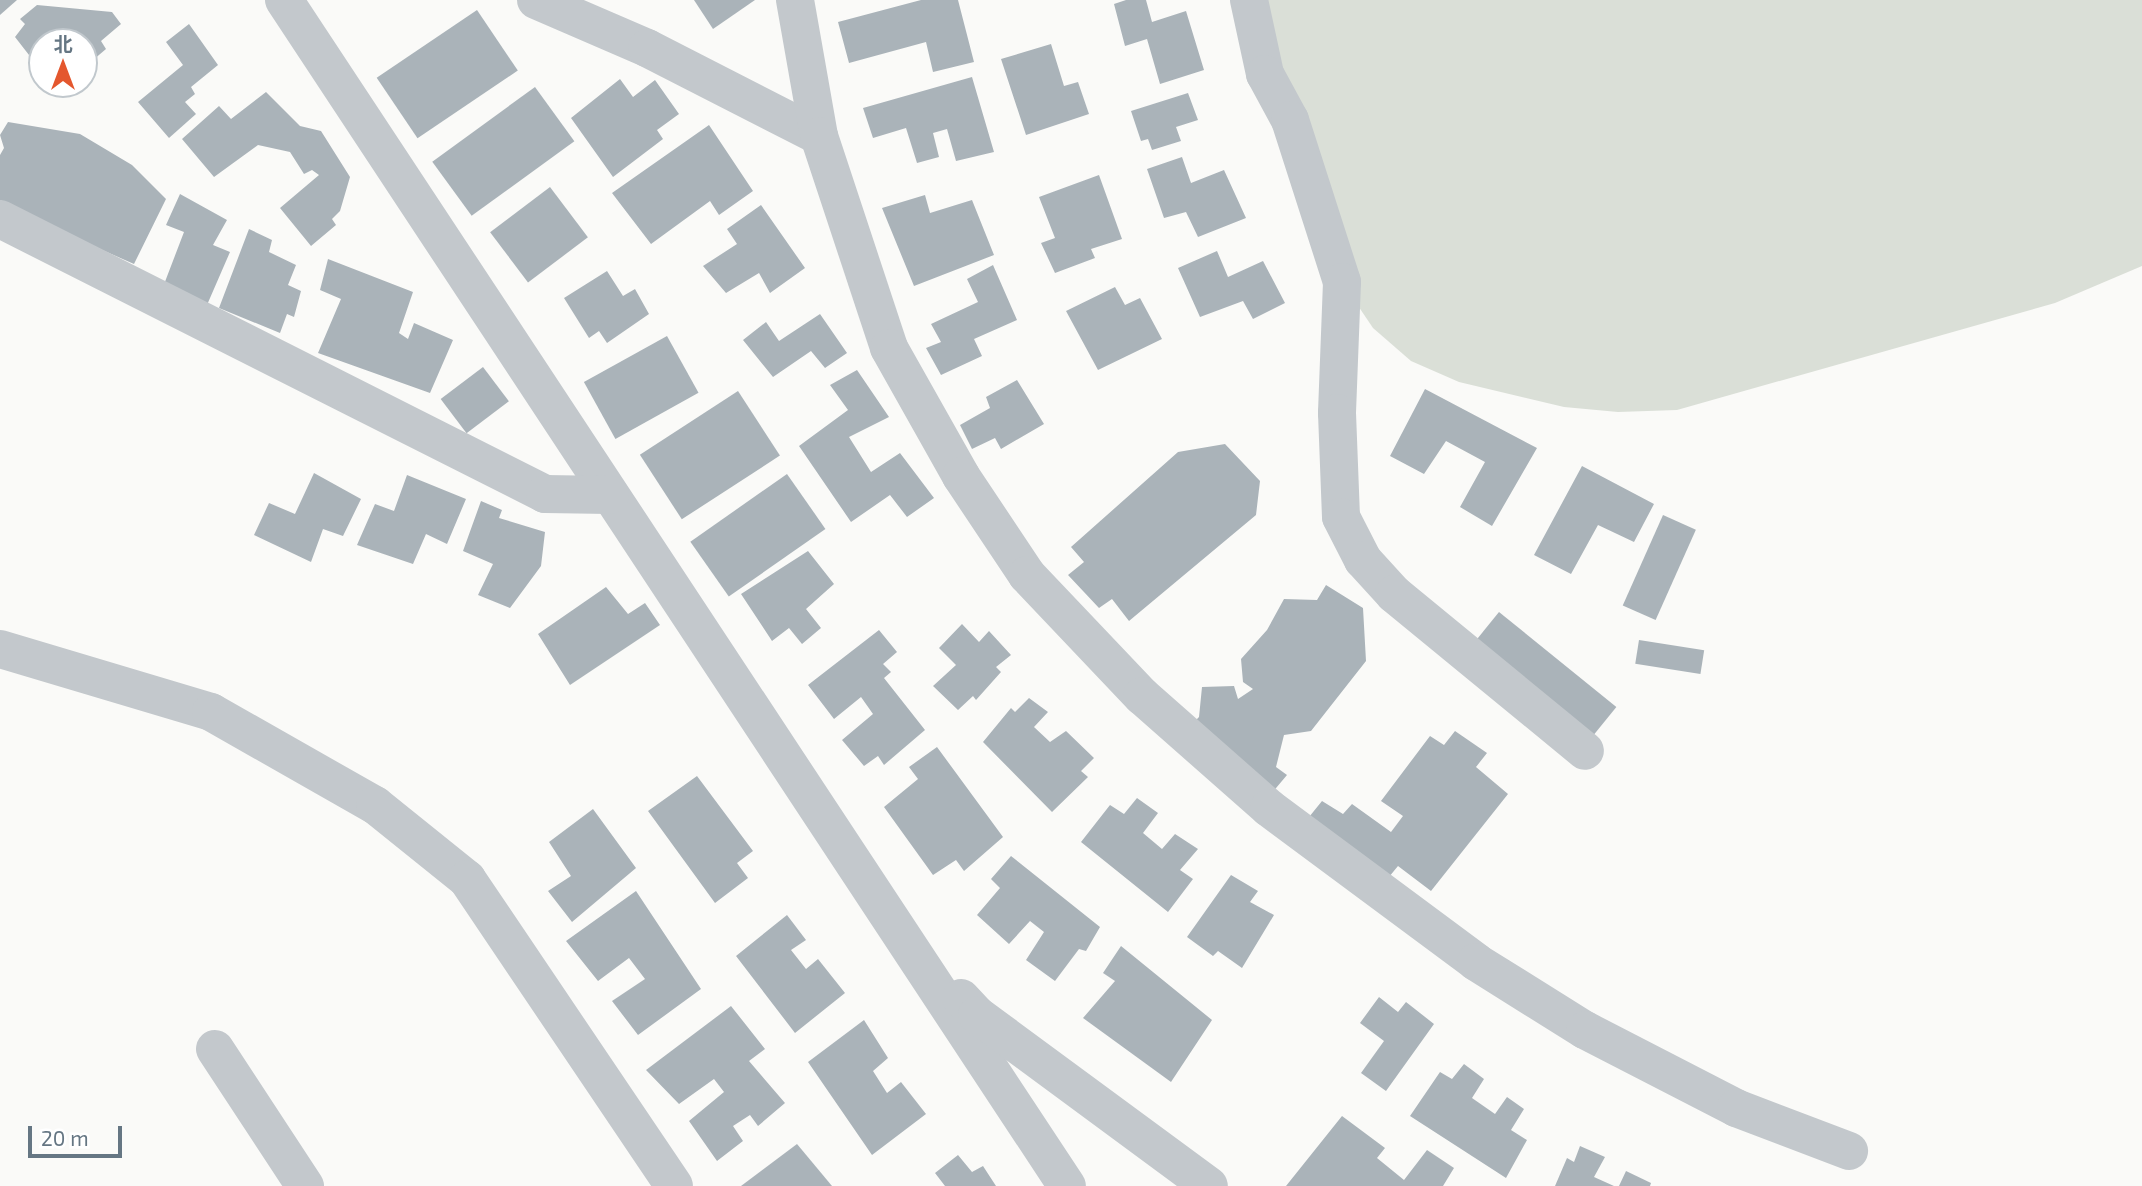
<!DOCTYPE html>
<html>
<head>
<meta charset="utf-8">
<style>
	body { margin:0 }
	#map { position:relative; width:2142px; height:1186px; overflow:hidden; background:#fafaf8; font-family:"Exo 2","Noto Sans SC",sans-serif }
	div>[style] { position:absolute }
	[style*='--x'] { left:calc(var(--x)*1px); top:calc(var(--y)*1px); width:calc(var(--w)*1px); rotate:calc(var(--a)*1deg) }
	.green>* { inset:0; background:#dadfd7 }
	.building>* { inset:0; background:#aab3b9; transform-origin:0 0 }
	.minor>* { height:38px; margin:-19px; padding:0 19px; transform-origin:19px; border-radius:19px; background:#c3c8cc }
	span { translate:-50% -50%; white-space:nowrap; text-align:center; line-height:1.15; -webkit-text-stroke:7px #fff; paint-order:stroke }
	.north { position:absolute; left:28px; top:28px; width:70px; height:70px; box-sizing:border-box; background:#fff; border:2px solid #c1c8cd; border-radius:50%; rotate:0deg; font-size:19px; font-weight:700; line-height:28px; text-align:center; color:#657683 }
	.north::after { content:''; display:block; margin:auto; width:24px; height:32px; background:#e4572e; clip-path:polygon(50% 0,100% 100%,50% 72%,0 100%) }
	.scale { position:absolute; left:28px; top:1126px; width:94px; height:32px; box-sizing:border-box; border:4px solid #657683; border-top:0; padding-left:9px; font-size:21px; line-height:24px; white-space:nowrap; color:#657683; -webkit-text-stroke:5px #fff; paint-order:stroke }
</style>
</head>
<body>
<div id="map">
	<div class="green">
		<div style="clip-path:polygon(1264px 0,2142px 0,2142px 266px,2055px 303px,1677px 410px,1618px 412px,1564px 407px,1459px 382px,1411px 361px,1373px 328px,1342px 282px)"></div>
	</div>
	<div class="building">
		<div style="clip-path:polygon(0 0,17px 0,0 15px)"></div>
		<div style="clip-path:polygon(694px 0,755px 0,713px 29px)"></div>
		<div style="clip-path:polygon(921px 0,958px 0,974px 62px,933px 72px,926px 42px,849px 63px,838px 22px)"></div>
		<div style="clip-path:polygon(1126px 0,1146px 0,1152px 22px,1186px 11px,1204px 70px,1160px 84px,1147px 39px,1125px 46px,1114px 4px)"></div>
		<div style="clip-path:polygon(37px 5px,112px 12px,121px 24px,101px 41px,106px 49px,86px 66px,84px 42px,42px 42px,42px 49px,29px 55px,15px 37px,25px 24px,20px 19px)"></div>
		<div style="left:477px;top:10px;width:73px;height:121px;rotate:56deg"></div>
		<div style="clip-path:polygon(189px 24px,218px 65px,191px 87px,195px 94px,185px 102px,196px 114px,169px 138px,138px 102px,183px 65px,166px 42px)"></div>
		<div style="clip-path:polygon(1051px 44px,1064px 86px,1078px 82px,1089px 114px,1026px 135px,1001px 59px)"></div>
		<div style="clip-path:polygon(972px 77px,994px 152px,956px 161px,947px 129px,933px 133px,939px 157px,917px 163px,906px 128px,873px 138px,863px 108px)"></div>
		<div style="clip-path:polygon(620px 79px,633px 97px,655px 80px,679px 114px,657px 130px,663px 139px,613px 177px,571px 118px)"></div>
		<div style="left:535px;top:87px;width:67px;height:127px;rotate:54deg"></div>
		<div style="clip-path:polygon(266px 92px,300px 126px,321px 131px,350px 177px,340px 211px,332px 219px,336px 225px,311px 246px,280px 208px,319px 175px,312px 170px,304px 174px,290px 152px,258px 145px,214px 177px,182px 139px,219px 106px,231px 119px)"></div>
		<div style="clip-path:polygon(1188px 93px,1198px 120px,1176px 127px,1181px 141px,1152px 150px,1148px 139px,1141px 141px,1131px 111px)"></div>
		<div style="clip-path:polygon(8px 122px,80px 134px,132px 165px,166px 199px,134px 264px,0 205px,0 155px,4px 148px,0 135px)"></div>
		<div style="clip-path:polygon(709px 125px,753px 191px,719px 215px,710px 201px,651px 244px,612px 193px)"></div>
		<div style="clip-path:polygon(1182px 157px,1191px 183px,1224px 170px,1246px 218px,1198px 237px,1186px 212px,1164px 218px,1147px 169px)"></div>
		<div style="clip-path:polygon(1099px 175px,1122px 239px,1091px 249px,1095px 258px,1055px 273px,1041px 243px,1055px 238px,1039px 197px)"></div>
		<div style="left:550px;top:187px;width:63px;height:75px;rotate:53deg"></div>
		<div style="clip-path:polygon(180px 194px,227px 220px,213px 245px,230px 252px,207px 305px,163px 287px,184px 232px,166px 225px)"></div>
		<div style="clip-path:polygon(925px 195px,930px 213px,972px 200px,994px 255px,914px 286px,882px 208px)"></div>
		<div style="clip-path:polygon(761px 205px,805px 268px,770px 293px,759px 273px,726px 293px,703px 266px,737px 244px,727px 229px)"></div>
		<div style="clip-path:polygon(249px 229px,272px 240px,269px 252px,296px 265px,288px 285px,301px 291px,294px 317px,287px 314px,280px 333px,219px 308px)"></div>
		<div style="clip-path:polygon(1217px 251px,1228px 277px,1263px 261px,1285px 303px,1253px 319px,1243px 301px,1200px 317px,1178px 268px)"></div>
		<div style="clip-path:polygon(328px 259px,413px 292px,399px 333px,408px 339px,414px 323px,453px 340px,430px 393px,318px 353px,341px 299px,320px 290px)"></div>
		<div style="clip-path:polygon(993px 265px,1017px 320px,974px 339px,982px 356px,941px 375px,926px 348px,941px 342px,931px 324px,978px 302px,967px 279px)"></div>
		<div style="clip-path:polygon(607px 271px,623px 296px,635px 289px,649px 314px,607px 343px,599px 331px,589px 338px,564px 298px)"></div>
		<div style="clip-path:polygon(1115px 287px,1125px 305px,1140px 298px,1162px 339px,1098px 370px,1066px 311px)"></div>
		<div style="clip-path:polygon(820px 314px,847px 353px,825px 368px,811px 351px,773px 377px,743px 340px,766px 322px,779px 341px)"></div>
		<div style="left:667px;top:336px;width:65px;height:95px;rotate:61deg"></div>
		<div style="left:483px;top:367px;width:43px;height:53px;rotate:53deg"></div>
		<div style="clip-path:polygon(857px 370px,889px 417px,849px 437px,871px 472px,900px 453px,934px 498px,907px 517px,890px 495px,851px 522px,799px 446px,848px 410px,830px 385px)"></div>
		<div style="clip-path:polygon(1017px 380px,1044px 424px,1001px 449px,995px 438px,972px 449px,960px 425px,990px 408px,986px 397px)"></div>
		<div style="clip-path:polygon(1425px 389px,1537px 448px,1492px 526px,1460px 507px,1485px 462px,1446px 441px,1424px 474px,1390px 456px)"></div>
		<div style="left:738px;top:391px;width:77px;height:117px;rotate:57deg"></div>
		<div style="clip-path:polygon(1225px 444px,1260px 481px,1256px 515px,1129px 621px,1112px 599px,1099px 608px,1068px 575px,1084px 562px,1071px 547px,1178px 452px)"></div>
		<div style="clip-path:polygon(1582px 466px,1654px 504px,1634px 542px,1598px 525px,1571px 574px,1534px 555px)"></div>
		<div style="clip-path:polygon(314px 473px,361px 499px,343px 536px,323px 529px,311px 562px,254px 535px,269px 503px,295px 514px)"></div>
		<div style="left:787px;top:474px;width:67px;height:118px;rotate:55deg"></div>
		<div style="clip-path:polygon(407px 475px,466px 499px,447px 544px,426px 534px,413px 564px,357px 545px,375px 504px,394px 511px)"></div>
		<div style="clip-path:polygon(481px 501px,502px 510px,499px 518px,545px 532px,541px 566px,510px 608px,478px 595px,493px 564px,463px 551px)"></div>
		<div style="left:1663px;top:515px;width:36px;height:99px;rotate:24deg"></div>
		<div style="clip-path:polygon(808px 551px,834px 584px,806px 609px,821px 628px,802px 644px,789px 628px,772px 641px,741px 594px)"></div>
		<div style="clip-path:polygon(1326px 585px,1363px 608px,1366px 661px,1311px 731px,1284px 735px,1276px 767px,1287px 775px,1271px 794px,1189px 727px,1199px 717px,1202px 687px,1234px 686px,1238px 699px,1253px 689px,1243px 682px,1241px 659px,1267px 630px,1284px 599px,1317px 600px)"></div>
		<div style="clip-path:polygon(606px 587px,628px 614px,645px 603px,660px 625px,570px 685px,538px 634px)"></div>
		<div style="left:1499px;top:612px;width:151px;height:38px;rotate:39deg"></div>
		<div style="clip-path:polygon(962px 624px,979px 642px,989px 631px,1011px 655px,996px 667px,1001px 672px,976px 700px,973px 696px,958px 710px,933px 686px,956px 665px,939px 648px)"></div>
		<div style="clip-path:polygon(879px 630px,897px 652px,883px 664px,891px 672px,884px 678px,925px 730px,884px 765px,878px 756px,864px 766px,842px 740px,873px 714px,861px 697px,834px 719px,808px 685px)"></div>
		<div style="left:1639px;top:640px;width:66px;height:24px;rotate:9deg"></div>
		<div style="clip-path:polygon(1029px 698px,1048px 712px,1034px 727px,1050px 742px,1066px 731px,1094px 758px,1081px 771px,1088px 777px,1052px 812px,983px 742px,1011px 708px,1015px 712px)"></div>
		<div style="clip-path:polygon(1455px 731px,1487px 753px,1476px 767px,1508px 794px,1431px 891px,1398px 866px,1384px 883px,1305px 822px,1322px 801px,1343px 814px,1352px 804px,1391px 832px,1403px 816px,1381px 801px,1430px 736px,1444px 745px)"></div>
		<div style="clip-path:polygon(937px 747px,1003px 837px,964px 871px,956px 860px,933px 875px,884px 807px,918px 779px,909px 767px)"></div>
		<div style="clip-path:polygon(697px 776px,753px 851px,737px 863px,748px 878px,715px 903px,648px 811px)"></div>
		<div style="clip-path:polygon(1137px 798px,1158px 813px,1143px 833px,1162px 849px,1175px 834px,1198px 849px,1180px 870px,1193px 879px,1168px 912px,1081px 842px,1110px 805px,1124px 814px)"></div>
		<div style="clip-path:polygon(593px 809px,636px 868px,572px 922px,548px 891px,571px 876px,549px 842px)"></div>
		<div style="clip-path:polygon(1011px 856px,1100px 927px,1086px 951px,1079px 949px,1055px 981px,1026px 960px,1044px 932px,1030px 921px,1009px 944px,977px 915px,1000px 888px,991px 879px)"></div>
		<div style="clip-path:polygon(1231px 875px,1258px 891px,1250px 902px,1274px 915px,1242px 968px,1218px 951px,1213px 956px,1187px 937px)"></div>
		<div style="clip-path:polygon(636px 891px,701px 989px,638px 1035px,612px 1001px,645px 979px,629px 958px,598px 981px,566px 941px)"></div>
		<div style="clip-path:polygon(787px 915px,806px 940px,791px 950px,806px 969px,818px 959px,845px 993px,795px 1033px,736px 956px)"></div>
		<div style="clip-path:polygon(1121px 946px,1212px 1020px,1171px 1082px,1083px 1018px,1115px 981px,1103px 973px)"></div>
		<div style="clip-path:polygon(1379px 997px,1398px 1012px,1406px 1002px,1434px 1024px,1386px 1091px,1361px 1073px,1384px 1041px,1360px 1023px)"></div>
		<div style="clip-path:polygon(731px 1006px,765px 1049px,749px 1061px,785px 1103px,758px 1126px,750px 1115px,733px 1126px,743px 1141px,717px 1161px,689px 1121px,724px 1092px,714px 1079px,679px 1104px,646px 1070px)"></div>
		<div style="clip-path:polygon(864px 1020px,888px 1058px,873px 1071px,887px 1093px,901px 1082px,926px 1114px,872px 1155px,808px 1062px)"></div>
		<div style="clip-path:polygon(1464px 1064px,1484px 1079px,1472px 1098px,1495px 1114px,1507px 1097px,1524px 1109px,1511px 1130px,1527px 1140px,1506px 1178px,1410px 1116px,1440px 1072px,1452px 1079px)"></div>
		<div style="clip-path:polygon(1342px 1116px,1385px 1148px,1377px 1158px,1404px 1180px,1427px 1150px,1454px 1168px,1443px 1186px,1286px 1186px)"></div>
		<div style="clip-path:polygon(797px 1144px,832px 1186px,741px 1186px)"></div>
		<div style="clip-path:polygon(1580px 1146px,1605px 1157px,1594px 1177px,1614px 1186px,1555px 1186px,1567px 1158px,1574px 1162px)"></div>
		<div style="clip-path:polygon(958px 1155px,972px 1172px,983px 1166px,996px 1186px,945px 1186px,935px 1173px)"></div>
		<div style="clip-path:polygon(1626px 1171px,1651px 1183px,1650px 1186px,1619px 1186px)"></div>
	</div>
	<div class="minor">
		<div style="--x:284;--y:0;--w:1421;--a:56.57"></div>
		<div style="--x:536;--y:0;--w:121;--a:23.4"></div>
		<div style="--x:647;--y:48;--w:193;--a:27.1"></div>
		<div style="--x:795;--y:0;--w:138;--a:80"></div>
		<div style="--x:819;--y:136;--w:223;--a:71.7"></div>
		<div style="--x:889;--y:348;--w:147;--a:60.6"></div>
		<div style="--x:961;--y:476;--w:119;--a:56.3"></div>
		<div style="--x:1027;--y:575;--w:167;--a:46.5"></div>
		<div style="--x:1142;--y:696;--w:169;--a:41.4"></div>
		<div style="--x:1269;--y:808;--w:258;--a:36.6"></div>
		<div style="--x:1476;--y:962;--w:128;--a:32"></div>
		<div style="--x:1585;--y:1030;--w:170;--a:27.3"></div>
		<div style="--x:1736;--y:1108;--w:121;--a:20.8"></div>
		<div style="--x:1249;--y:0;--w:76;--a:77.8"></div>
		<div style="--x:1265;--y:74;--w:52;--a:61.5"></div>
		<div style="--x:1290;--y:120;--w:170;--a:72.2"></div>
		<div style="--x:1342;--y:282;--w:131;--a:92.2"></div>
		<div style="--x:1337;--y:413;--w:104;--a:87.8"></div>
		<div style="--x:1341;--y:517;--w:48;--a:62.9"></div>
		<div style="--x:1363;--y:560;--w:46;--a:47.6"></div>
		<div style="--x:1394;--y:594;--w:247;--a:39.4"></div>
		<div style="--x:0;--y:219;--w:610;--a:26.77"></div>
		<div style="--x:545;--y:494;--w:65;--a:0.9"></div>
		<div style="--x:0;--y:649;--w:220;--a:16.6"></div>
		<div style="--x:211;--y:712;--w:189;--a:29.6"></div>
		<div style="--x:375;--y:805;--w:118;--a:38.8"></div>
		<div style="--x:467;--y:879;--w:370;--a:56"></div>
		<div style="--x:961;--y:998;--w:23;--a:47"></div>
		<div style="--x:977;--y:1015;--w:288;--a:36.4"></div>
		<div style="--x:215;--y:1049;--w:164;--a:56.7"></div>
	</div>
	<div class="north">北</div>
	<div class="scale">20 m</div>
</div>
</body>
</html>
